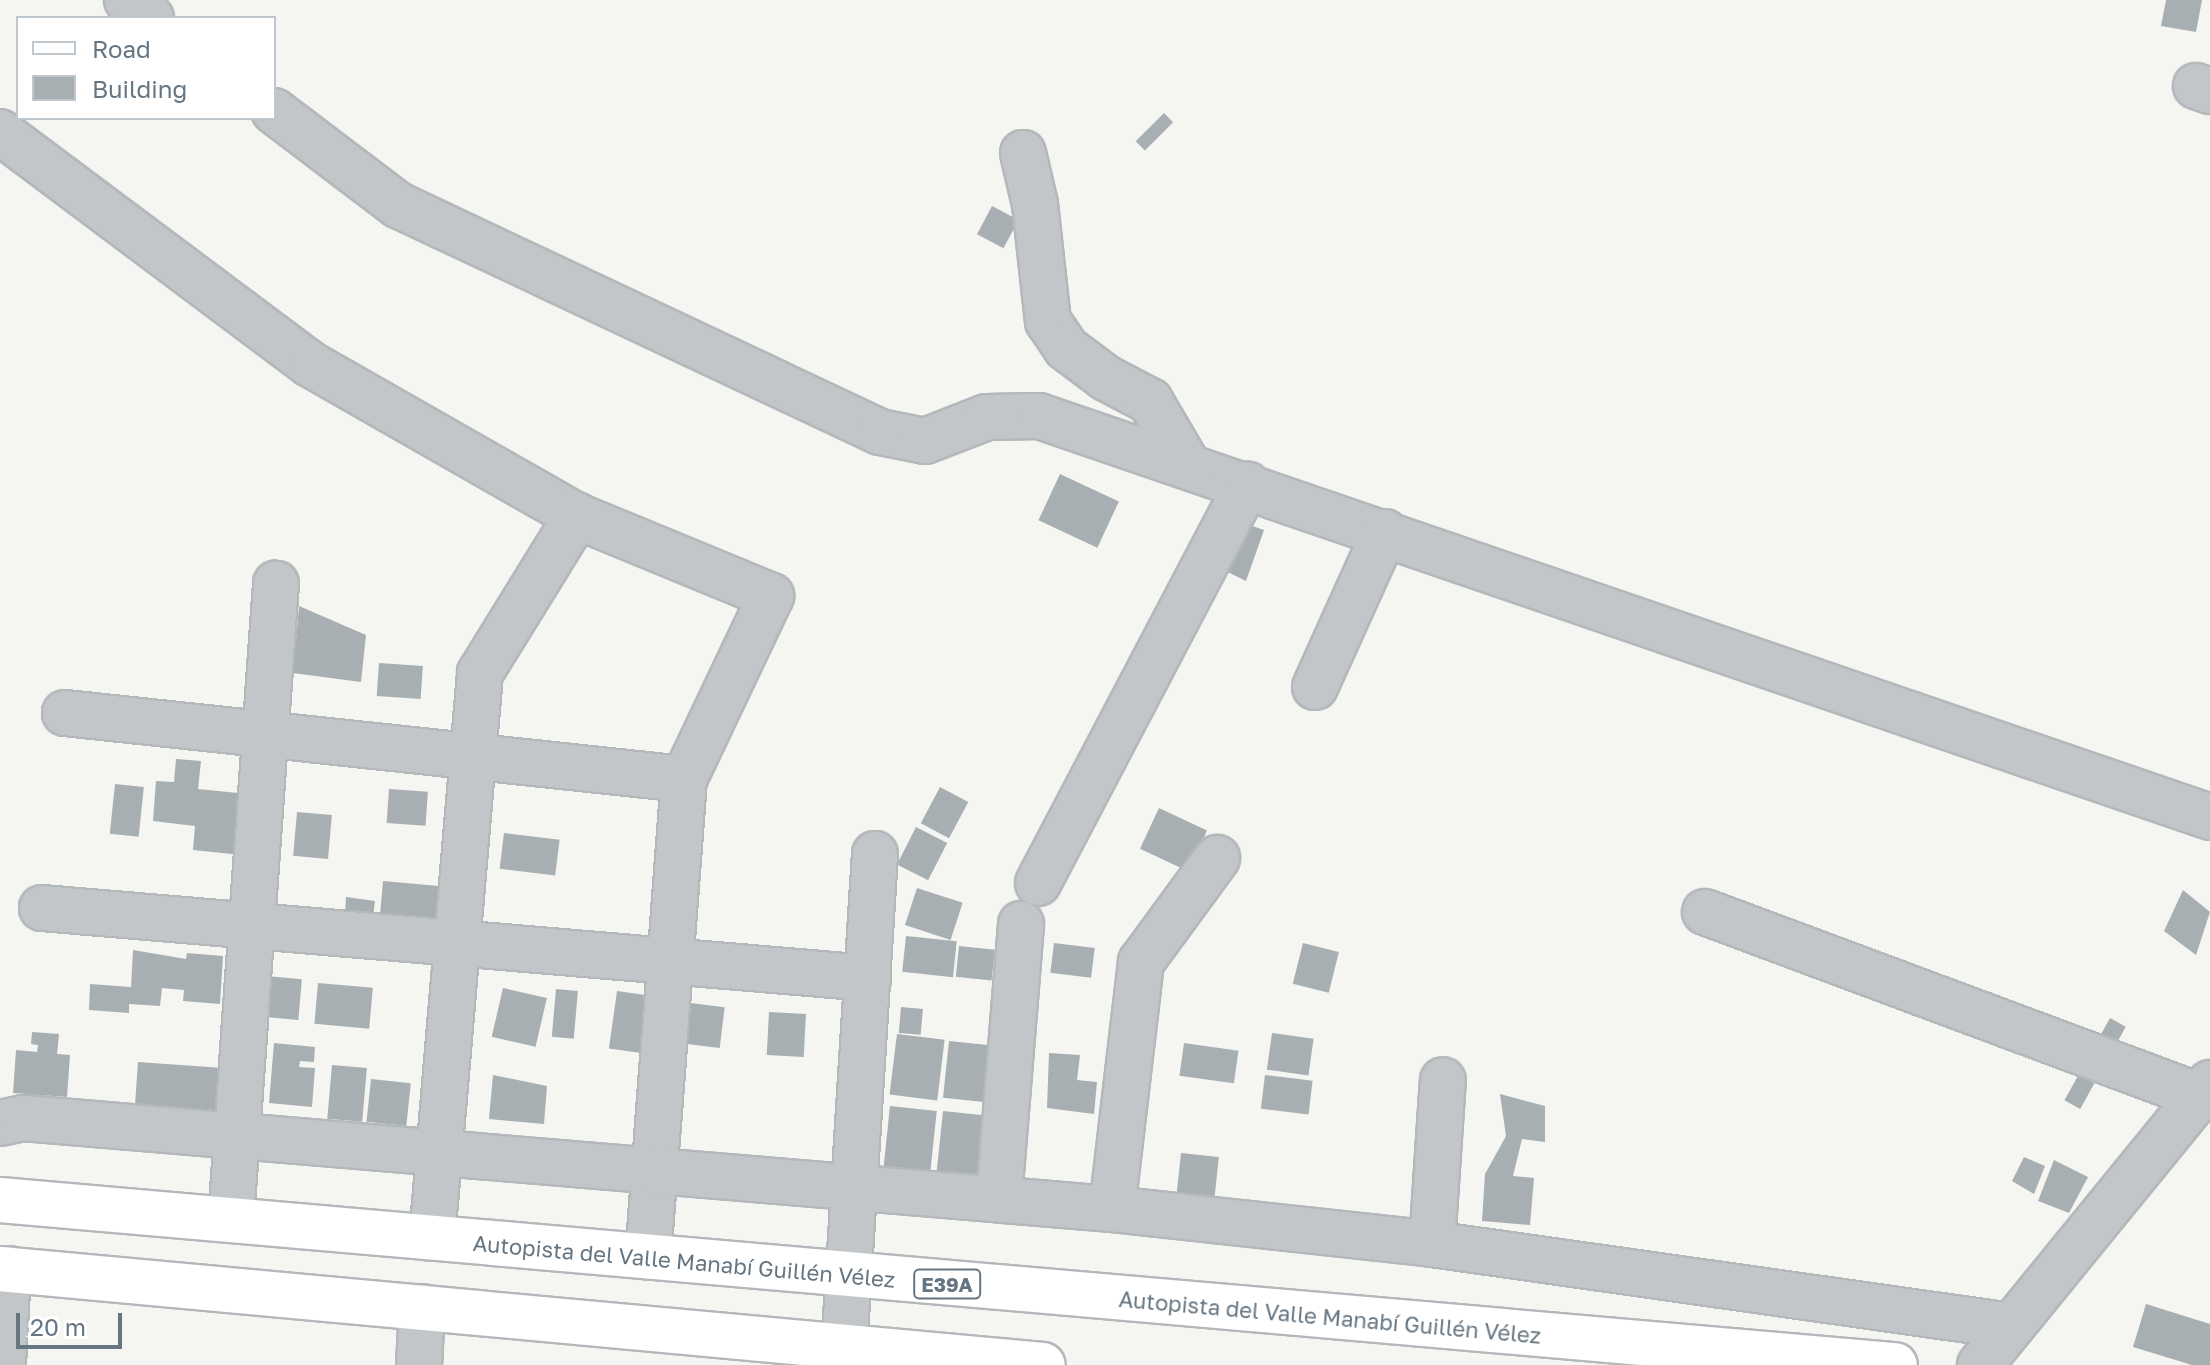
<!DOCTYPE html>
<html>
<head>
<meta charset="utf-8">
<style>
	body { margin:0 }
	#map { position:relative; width:2210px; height:1365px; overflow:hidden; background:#f5f5f1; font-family:"Golos Text",sans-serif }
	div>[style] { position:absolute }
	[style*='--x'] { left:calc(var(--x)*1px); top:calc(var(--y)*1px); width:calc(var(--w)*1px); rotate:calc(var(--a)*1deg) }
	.building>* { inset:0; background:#a7afb3; transform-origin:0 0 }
	.roads { filter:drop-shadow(2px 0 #b3b8bb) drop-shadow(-2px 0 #b3b8bb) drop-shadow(0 2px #b3b8bb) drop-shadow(0 -2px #b3b8bb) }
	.minor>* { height:44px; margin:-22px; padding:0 22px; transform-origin:22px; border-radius:22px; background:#c3c6c9 }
	.major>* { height:44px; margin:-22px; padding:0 22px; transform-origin:22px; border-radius:22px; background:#fff }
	span { translate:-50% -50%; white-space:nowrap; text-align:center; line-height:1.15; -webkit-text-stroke:8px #fff; paint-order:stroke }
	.shield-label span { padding:2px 6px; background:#fff; border:2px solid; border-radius:6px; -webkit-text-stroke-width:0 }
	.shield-label { font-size:20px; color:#657581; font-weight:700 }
	.street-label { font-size:22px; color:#657581 }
	.legend { position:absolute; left:16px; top:16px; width:260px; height:104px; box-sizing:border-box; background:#fff; border:2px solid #c1c8cd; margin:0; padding:10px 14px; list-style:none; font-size:24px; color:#657581 }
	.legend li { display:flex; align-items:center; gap:16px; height:40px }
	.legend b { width:40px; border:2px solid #c1c8cd }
	.scale { position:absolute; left:16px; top:1313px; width:106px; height:36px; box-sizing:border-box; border:4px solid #657581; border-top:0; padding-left:10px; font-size:24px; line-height:28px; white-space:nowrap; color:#657581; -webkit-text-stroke:6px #fff; paint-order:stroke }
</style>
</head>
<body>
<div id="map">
	<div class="building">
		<div style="clip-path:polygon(2166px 0,2202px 0,2196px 32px,2161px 26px)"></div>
		<div style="left:1164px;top:113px;width:13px;height:40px;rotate:45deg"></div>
		<div style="left:992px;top:206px;width:30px;height:32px;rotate:28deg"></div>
		<div style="left:1060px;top:474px;width:65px;height:51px;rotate:25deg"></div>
		<div style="clip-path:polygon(1226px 517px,1264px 530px,1246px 581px,1203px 560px)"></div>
		<div style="clip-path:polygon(299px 606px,366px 635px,361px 682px,293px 673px)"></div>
		<div style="left:379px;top:663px;width:44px;height:33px;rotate:4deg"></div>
		<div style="clip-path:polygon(176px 759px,201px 761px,198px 789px,248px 794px,242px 855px,193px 850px,195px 826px,153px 821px,156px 781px,174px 782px)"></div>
		<div style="left:115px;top:784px;width:29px;height:50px;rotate:6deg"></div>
		<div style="left:940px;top:787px;width:32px;height:41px;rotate:28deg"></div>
		<div style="left:389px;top:789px;width:39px;height:34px;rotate:4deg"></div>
		<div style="left:1159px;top:808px;width:53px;height:45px;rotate:25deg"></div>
		<div style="left:297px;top:812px;width:35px;height:44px;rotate:5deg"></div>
		<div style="left:916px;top:827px;width:35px;height:42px;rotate:27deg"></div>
		<div style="left:504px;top:833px;width:56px;height:36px;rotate:7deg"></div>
		<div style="left:383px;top:881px;width:56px;height:35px;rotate:5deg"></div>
		<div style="left:917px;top:888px;width:48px;height:39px;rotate:18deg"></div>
		<div style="clip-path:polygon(2183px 890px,2210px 912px,2196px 955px,2164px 931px)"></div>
		<div style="clip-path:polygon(346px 897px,375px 901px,373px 917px,345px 915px)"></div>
		<div style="left:906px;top:936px;width:51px;height:36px;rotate:6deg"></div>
		<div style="left:1054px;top:943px;width:41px;height:30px;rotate:7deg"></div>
		<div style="left:1303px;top:943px;width:37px;height:42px;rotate:14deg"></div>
		<div style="left:959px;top:946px;width:36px;height:31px;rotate:6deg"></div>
		<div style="clip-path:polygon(133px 950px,186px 959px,187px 953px,223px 956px,220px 1004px,183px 1001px,184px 990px,162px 988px,160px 1006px,129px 1004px,129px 1013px,89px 1010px,90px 984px,131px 987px)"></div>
		<div style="left:266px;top:976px;width:36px;height:41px;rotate:5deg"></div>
		<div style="left:318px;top:983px;width:55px;height:41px;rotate:5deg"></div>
		<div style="left:503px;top:988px;width:45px;height:50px;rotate:13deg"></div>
		<div style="left:556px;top:989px;width:22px;height:48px;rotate:5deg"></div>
		<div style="left:617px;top:991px;width:34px;height:58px;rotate:8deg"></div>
		<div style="left:682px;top:1002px;width:43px;height:41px;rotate:7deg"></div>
		<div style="left:901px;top:1007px;width:22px;height:26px;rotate:5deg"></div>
		<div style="left:769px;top:1012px;width:37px;height:43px;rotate:3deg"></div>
		<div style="left:2110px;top:1018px;width:18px;height:94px;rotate:29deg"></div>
		<div style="clip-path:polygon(32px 1032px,59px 1034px,57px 1054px,70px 1055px,67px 1097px,13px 1093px,16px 1050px,37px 1052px,38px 1045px,31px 1044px)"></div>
		<div style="left:1272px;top:1033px;width:42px;height:37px;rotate:8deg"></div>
		<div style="left:897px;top:1034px;width:48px;height:61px;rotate:7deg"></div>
		<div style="left:949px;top:1041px;width:51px;height:57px;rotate:6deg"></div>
		<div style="clip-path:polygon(274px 1043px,315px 1047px,314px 1062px,300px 1061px,299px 1067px,315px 1068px,312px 1107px,269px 1103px)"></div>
		<div style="left:1184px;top:1043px;width:55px;height:33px;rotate:8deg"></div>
		<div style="clip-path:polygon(1049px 1053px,1080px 1055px,1077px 1080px,1097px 1082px,1094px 1114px,1047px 1108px)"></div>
		<div style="left:138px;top:1062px;width:92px;height:49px;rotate:4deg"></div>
		<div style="left:332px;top:1065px;width:35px;height:54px;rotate:5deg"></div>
		<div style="clip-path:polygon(493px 1075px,547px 1086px,544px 1124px,489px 1119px)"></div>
		<div style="left:1265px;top:1075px;width:48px;height:34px;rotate:7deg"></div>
		<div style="left:371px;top:1079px;width:40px;height:43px;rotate:6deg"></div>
		<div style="clip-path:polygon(1500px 1094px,1545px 1106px,1545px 1142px,1522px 1139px,1513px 1176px,1534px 1178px,1530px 1225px,1482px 1221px,1485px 1174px,1506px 1136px)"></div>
		<div style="left:890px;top:1106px;width:47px;height:69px;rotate:6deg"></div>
		<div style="left:943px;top:1111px;width:50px;height:68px;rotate:6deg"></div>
		<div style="left:1181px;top:1153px;width:38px;height:48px;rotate:6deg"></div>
		<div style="clip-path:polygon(2024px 1157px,2045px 1166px,2034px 1194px,2012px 1181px)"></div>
		<div style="clip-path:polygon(2054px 1160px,2088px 1177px,2069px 1213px,2038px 1201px)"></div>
		<div style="clip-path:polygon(2146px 1304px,2210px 1324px,2210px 1365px,2192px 1365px,2133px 1347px)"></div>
	</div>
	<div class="roads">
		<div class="minor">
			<div style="--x:127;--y:0;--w:30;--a:37"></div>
			<div style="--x:2196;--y:86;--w:15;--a:20"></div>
			<div style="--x:274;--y:111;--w:156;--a:37.2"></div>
			<div style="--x:398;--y:205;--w:533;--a:25.22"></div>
			<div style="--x:880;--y:432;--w:46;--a:11.3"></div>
			<div style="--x:925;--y:441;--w:66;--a:-21.2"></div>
			<div style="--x:987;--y:417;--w:52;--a:-1.1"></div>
			<div style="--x:1039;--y:416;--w:1238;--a:18.9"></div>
			<div style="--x:0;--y:132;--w:387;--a:36.8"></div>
			<div style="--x:310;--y:364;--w:307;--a:29.7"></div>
			<div style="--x:577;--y:516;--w:210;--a:22.4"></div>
			<div style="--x:771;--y:596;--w:203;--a:115.4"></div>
			<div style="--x:684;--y:779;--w:479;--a:94.3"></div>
			<div style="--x:1023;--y:153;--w:52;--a:76.8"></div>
			<div style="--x:1035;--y:204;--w:118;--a:83.7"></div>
			<div style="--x:1048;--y:321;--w:32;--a:56"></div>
			<div style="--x:1066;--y:348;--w:50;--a:36.9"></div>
			<div style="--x:1106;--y:378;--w:50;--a:27.6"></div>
			<div style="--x:1150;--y:401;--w:73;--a:59.6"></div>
			<div style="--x:1315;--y:687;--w:170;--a:-65.7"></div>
			<div style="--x:65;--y:713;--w:623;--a:6.09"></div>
			<div style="--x:1038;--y:883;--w:450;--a:-62.3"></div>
			<div style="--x:42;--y:908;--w:829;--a:4.84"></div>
			<div style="--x:1705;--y:912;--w:527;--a:20.43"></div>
			<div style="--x:0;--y:1123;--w:24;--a:-12"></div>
			<div style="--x:23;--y:1118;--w:1093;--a:4.78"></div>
			<div style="--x:1112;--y:1209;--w:322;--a:6.2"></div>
			<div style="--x:1432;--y:1244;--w:585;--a:8.06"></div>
			<div style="--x:999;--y:1198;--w:275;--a:-85.4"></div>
			<div style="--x:1112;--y:1209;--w:249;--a:-83.3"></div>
			<div style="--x:1141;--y:962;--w:129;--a:-53.8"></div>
			<div style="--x:231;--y:1219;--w:637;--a:-85.95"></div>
			<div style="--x:432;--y:1238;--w:567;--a:-85.14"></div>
			<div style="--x:480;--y:673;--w:185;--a:-58.3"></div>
			<div style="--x:1432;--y:1244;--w:164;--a:-86.2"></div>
			<div style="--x:3;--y:1365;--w:96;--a:-87"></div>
			<div style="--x:419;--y:1365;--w:58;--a:-87"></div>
			<div style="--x:843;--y:1365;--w:512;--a:-86.42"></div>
			<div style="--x:1980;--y:1365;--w:364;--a:-50.8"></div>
		</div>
		<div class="major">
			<div style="--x:0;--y:1200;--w:1902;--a:4.98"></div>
			<div style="--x:0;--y:1269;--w:1047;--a:5.26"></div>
		</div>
	</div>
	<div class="shield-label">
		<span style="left:947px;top:1284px">E39A</span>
	</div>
	<div class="street-label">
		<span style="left:684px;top:1261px;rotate:5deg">Autopista del Valle Manabí Guillén Vélez</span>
		<span style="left:1330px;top:1317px;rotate:5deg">Autopista del Valle Manabí Guillén Vélez</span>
	</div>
	<ul class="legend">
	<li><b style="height:10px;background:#fff"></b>Road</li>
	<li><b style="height:22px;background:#a7afb3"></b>Building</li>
	</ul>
	<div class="scale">20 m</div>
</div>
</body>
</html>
